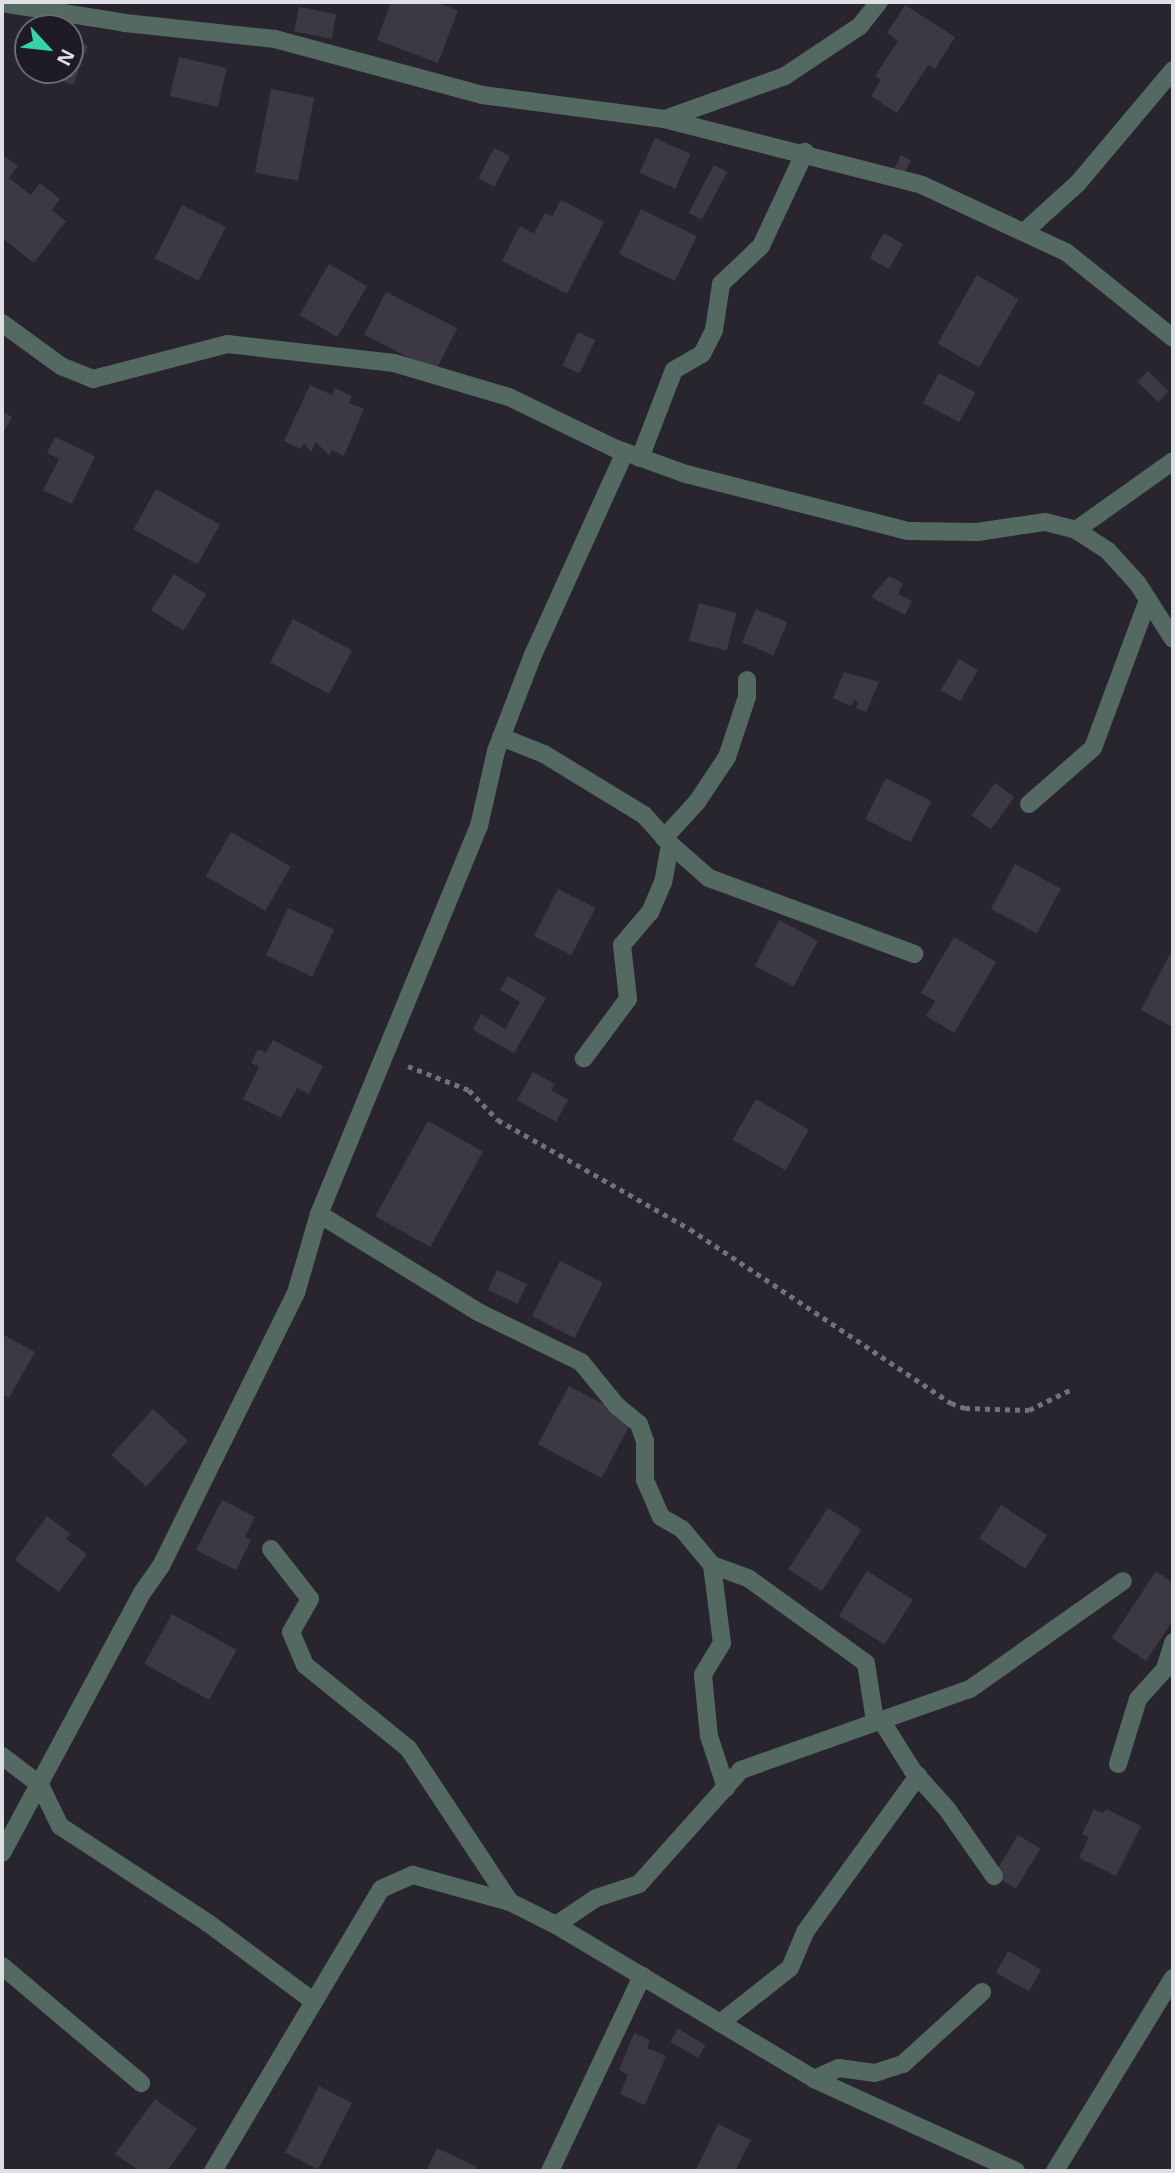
<!DOCTYPE html>
<html>
<head>
<meta charset="utf-8">
<style>
	body { margin:0 }
	#map { position:relative; width:1175px; height:2173px; overflow:hidden; background:#28252e; font-family:"Open Sans",sans-serif }
	div>[style] { position:absolute }
	[style*='--x'] { left:calc(var(--x)*1px); top:calc(var(--y)*1px); width:calc(var(--w)*1px); rotate:calc(var(--a)*1deg) }
	.building>* { inset:0; background:#3d3943; transform-origin:0 0 }
	.path>* { height:4.5px; margin-top:-2.25px; transform-origin:0; background:repeating-linear-gradient(90deg,#737179 0 5px,transparent 0 10px) }
	.street>* { height:18px; margin:-9px; padding:0 9px; transform-origin:9px; border-radius:9px; background:#546961 }
	span { translate:-50% -50%; white-space:nowrap; text-align:center; line-height:1.15; -webkit-text-stroke:5px #1e1b24; paint-order:stroke }
	.frame { position:absolute; inset:0; border:4px solid #e1dfe6; pointer-events:none }
	.north { position:absolute; left:14px; top:14px; width:70px; height:70px; box-sizing:border-box; background:#1e1b24; border:2px solid #6c6972; border-radius:50%; rotate:117deg; font-size:19px; font-weight:700; line-height:28px; text-align:center; color:#e1dfe6 }
	.north::after { content:''; display:block; margin:auto; width:24px; height:32px; background:#35d4a7; clip-path:polygon(50% 0,100% 100%,50% 72%,0 100%) }
</style>
</head>
<body>
<div id="map">
	<div class="building">
		<div style="clip-path:polygon(391px 2px,435px 2px,458px 10px,438px 63px,377px 40px)"></div>
		<div style="clip-path:polygon(905px 5px,955px 37px,935px 69px,928px 65px,897px 113px,871px 96px,881px 80px,875px 76px,898px 41px,887px 33px)"></div>
		<div style="left:299px;top:7px;width:38px;height:25px;rotate:11deg"></div>
		<div style="clip-path:polygon(70px 38px,88px 46px,73px 85px,48px 75px,50px 70px,70px 70px)"></div>
		<div style="left:179px;top:57px;width:49px;height:40px;rotate:13deg"></div>
		<div style="left:271px;top:89px;width:44px;height:85px;rotate:11deg"></div>
		<div style="left:655px;top:138px;width:39px;height:38px;rotate:24deg"></div>
		<div style="left:494px;top:148px;width:18px;height:34px;rotate:27deg"></div>
		<div style="clip-path:polygon(2px 154px,18px 166px,9px 178px,31px 195px,40px 183px,60px 199px,52px 210px,66px 221px,34px 263px,2px 238px)"></div>
		<div style="left:901px;top:155px;width:11px;height:14px;rotate:27deg"></div>
		<div style="left:714px;top:165px;width:15px;height:54px;rotate:28deg"></div>
		<div style="clip-path:polygon(561px 200px,604px 222px,567px 294px,502px 261px,520px 226px,534px 234px,545px 213px,552px 216px)"></div>
		<div style="left:182px;top:205px;width:49px;height:60px;rotate:27deg"></div>
		<div style="left:641px;top:209px;width:62px;height:50px;rotate:26deg"></div>
		<div style="left:884px;top:233px;width:22px;height:29px;rotate:30deg"></div>
		<div style="left:329px;top:264px;width:44px;height:59px;rotate:30deg"></div>
		<div style="left:977px;top:275px;width:48px;height:79px;rotate:30deg"></div>
		<div style="left:386px;top:292px;width:80px;height:48px;rotate:27deg"></div>
		<div style="left:578px;top:332px;width:19px;height:37px;rotate:25deg"></div>
		<div style="left:1148px;top:371px;width:29px;height:15px;rotate:44deg"></div>
		<div style="left:939px;top:373px;width:41px;height:34px;rotate:28deg"></div>
		<div style="clip-path:polygon(310px 385px,332px 395px,335px 388px,352px 396px,349px 403px,364px 409px,344px 456px,332px 450px,329px 455px,316px 442px,311px 452px,304px 443px,301px 449px,284px 441px)"></div>
		<div style="clip-path:polygon(2px 411px,12px 417px,2px 435px)"></div>
		<div style="clip-path:polygon(55px 437px,95px 456px,72px 504px,43px 490px,59px 459px,47px 453px)"></div>
		<div style="left:156px;top:489px;width:73px;height:46px;rotate:29deg"></div>
		<div style="left:174px;top:574px;width:38px;height:43px;rotate:32deg"></div>
		<div style="clip-path:polygon(889px 576px,903px 583px,898px 594px,912px 601px,905px 615px,871px 597px)"></div>
		<div style="left:699px;top:603px;width:39px;height:39px;rotate:15deg"></div>
		<div style="left:756px;top:609px;width:34px;height:36px;rotate:23deg"></div>
		<div style="left:293px;top:619px;width:67px;height:49px;rotate:28deg"></div>
		<div style="left:959px;top:659px;width:22px;height:36px;rotate:30deg"></div>
		<div style="clip-path:polygon(844px 672px,879px 682px,866px 712px,856px 708px,858px 702px,854px 700px,851px 706px,833px 698px)"></div>
		<div style="left:886px;top:778px;width:51px;height:46px;rotate:27deg"></div>
		<div style="left:995px;top:783px;width:24px;height:40px;rotate:36deg"></div>
		<div style="left:231px;top:832px;width:69px;height:51px;rotate:30deg"></div>
		<div style="left:1015px;top:864px;width:52px;height:51px;rotate:28deg"></div>
		<div style="left:558px;top:889px;width:42px;height:53px;rotate:27deg"></div>
		<div style="left:288px;top:908px;width:51px;height:52px;rotate:25deg"></div>
		<div style="left:779px;top:920px;width:44px;height:52px;rotate:28deg"></div>
		<div style="clip-path:polygon(954px 937px,996px 962px,954px 1033px,926px 1016px,935px 1001px,921px 993px)"></div>
		<div style="clip-path:polygon(1173px 948px,1173px 1027px,1141px 1010px)"></div>
		<div style="clip-path:polygon(508px 976px,546px 998px,514px 1053px,473px 1030px,481px 1014px,505px 1029px,520px 1002px,500px 990px)"></div>
		<div style="clip-path:polygon(273px 1040px,323px 1066px,309px 1094px,297px 1088px,281px 1118px,243px 1099px,259px 1067px,251px 1063px,258px 1049px,266px 1053px)"></div>
		<div style="clip-path:polygon(533px 1072px,555px 1084px,551px 1090px,568px 1100px,556px 1122px,517px 1100px)"></div>
		<div style="left:756px;top:1099px;width:61px;height:47px;rotate:30deg"></div>
		<div style="left:428px;top:1121px;width:63px;height:109px;rotate:29deg"></div>
		<div style="left:560px;top:1261px;width:48px;height:62px;rotate:27deg"></div>
		<div style="left:497px;top:1270px;width:33px;height:22px;rotate:25deg"></div>
		<div style="clip-path:polygon(2px 1334px,35px 1352px,9px 1398px,2px 1394px)"></div>
		<div style="left:569px;top:1386px;width:72px;height:66px;rotate:28deg"></div>
		<div style="left:153px;top:1409px;width:47px;height:62px;rotate:42deg"></div>
		<div style="clip-path:polygon(222px 1500px,255px 1517px,245px 1537px,251px 1540px,236px 1570px,196px 1550px)"></div>
		<div style="left:1001px;top:1505px;width:55px;height:40px;rotate:33deg"></div>
		<div style="left:828px;top:1508px;width:40px;height:73px;rotate:33deg"></div>
		<div style="clip-path:polygon(47px 1516px,70px 1534px,66px 1539px,87px 1554px,59px 1592px,15px 1560px)"></div>
		<div style="left:867px;top:1571px;width:54px;height:53px;rotate:32deg"></div>
		<div style="clip-path:polygon(1156px 1571px,1173px 1583px,1173px 1620px,1146px 1661px,1112px 1638px)"></div>
		<div style="left:172px;top:1614px;width:74px;height:57px;rotate:29deg"></div>
		<div style="clip-path:polygon(1094px 1809px,1103px 1813px,1106px 1809px,1141px 1826px,1116px 1876px,1079px 1858px,1089px 1837px,1082px 1834px)"></div>
		<div style="left:1018px;top:1835px;width:26px;height:47px;rotate:31deg"></div>
		<div style="left:1008px;top:1951px;width:38px;height:25px;rotate:29deg"></div>
		<div style="left:678px;top:2029px;width:32px;height:15px;rotate:30deg"></div>
		<div style="clip-path:polygon(634px 2033px,650px 2040px,647px 2048px,666px 2056px,645px 2105px,620px 2094px,628px 2075px,619px 2070px)"></div>
		<div style="left:319px;top:2086px;width:37px;height:75px;rotate:27deg"></div>
		<div style="clip-path:polygon(155px 2099px,197px 2129px,167px 2171px,140px 2171px,115px 2154px)"></div>
		<div style="clip-path:polygon(718px 2124px,751px 2140px,735px 2171px,695px 2171px)"></div>
		<div style="clip-path:polygon(437px 2148px,477px 2167px,475px 2171px,426px 2171px)"></div>
	</div>
	<div class="path">
		<div style="--x:408;--y:1066;--w:66;--a:21.5"></div>
		<div style="--x:469;--y:1090;--w:42;--a:46"></div>
		<div style="--x:498;--y:1120;--w:221;--a:29.6"></div>
		<div style="--x:690;--y:1229;--w:314;--a:33.7"></div>
		<div style="--x:951;--y:1403;--w:15;--a:20"></div>
		<div style="--x:965;--y:1408;--w:64;--a:1.8"></div>
		<div style="--x:1029;--y:1410;--w:50;--a:-26.1"></div>
	</div>
	<div class="street">
		<div style="--x:2;--y:3;--w:125;--a:9.2"></div>
		<div style="--x:125;--y:23;--w:151;--a:6.1"></div>
		<div style="--x:275;--y:39;--w:214;--a:15.1"></div>
		<div style="--x:482;--y:95;--w:184;--a:7.5"></div>
		<div style="--x:664;--y:119;--w:266;--a:14.3"></div>
		<div style="--x:922;--y:185;--w:159;--a:25"></div>
		<div style="--x:1066;--y:252;--w:137;--a:38.8"></div>
		<div style="--x:665;--y:119;--w:127;--a:-19.7"></div>
		<div style="--x:785;--y:76;--w:90;--a:-33.7"></div>
		<div style="--x:860;--y:26;--w:31;--a:-52"></div>
		<div style="--x:1024;--y:232;--w:73;--a:-42.2"></div>
		<div style="--x:1078;--y:183;--w:148;--a:-49.9"></div>
		<div style="--x:2;--y:323;--w:73;--a:36.1"></div>
		<div style="--x:61;--y:366;--w:35;--a:22"></div>
		<div style="--x:93;--y:379;--w:138;--a:-14.6"></div>
		<div style="--x:227;--y:344;--w:168;--a:6.5"></div>
		<div style="--x:394;--y:363;--w:120;--a:16.5"></div>
		<div style="--x:509;--y:397;--w:117;--a:25.9"></div>
		<div style="--x:614;--y:448;--w:77;--a:19.9"></div>
		<div style="--x:686;--y:474;--w:229;--a:14.4"></div>
		<div style="--x:908;--y:531;--w:69;--a:0.8"></div>
		<div style="--x:977;--y:532;--w:69;--a:-8.4"></div>
		<div style="--x:1045;--y:522;--w:32;--a:14"></div>
		<div style="--x:1076;--y:530;--w:38;--a:33"></div>
		<div style="--x:1108;--y:551;--w:45;--a:47.7"></div>
		<div style="--x:1138;--y:584;--w:65;--a:57.5"></div>
		<div style="--x:640;--y:458;--w:94;--a:-68.9"></div>
		<div style="--x:674;--y:370;--w:32;--a:-30"></div>
		<div style="--x:702;--y:354;--w:27;--a:-63"></div>
		<div style="--x:714;--y:330;--w:47;--a:-81.3"></div>
		<div style="--x:721;--y:284;--w:55;--a:-43.5"></div>
		<div style="--x:761;--y:246;--w:104;--a:-64.9"></div>
		<div style="--x:1076;--y:530;--w:119;--a:-35.4"></div>
		<div style="--x:501;--y:737;--w:46;--a:21.6"></div>
		<div style="--x:544;--y:754;--w:117;--a:31.4"></div>
		<div style="--x:644;--y:815;--w:39;--a:48"></div>
		<div style="--x:670;--y:844;--w:39;--a:100"></div>
		<div style="--x:663;--y:882;--w:33;--a:113"></div>
		<div style="--x:650;--y:912;--w:43;--a:130.3"></div>
		<div style="--x:622;--y:945;--w:54;--a:83.7"></div>
		<div style="--x:628;--y:999;--w:74;--a:126.7"></div>
		<div style="--x:1029;--y:804;--w:85;--a:-41.2"></div>
		<div style="--x:1093;--y:748;--w:158;--a:-69.6"></div>
		<div style="--x:664;--y:838;--w:49;--a:-47.5"></div>
		<div style="--x:697;--y:802;--w:54;--a:-56.3"></div>
		<div style="--x:727;--y:757;--w:63;--a:-71.6"></div>
		<div style="--x:747;--y:697;--w:17;--a:-90"></div>
		<div style="--x:670;--y:844;--w:52;--a:41.1"></div>
		<div style="--x:709;--y:878;--w:219;--a:20.3"></div>
		<div style="--x:319;--y:1214;--w:187;--a:31.6"></div>
		<div style="--x:478;--y:1312;--w:114;--a:25.9"></div>
		<div style="--x:581;--y:1362;--w:57;--a:50.7"></div>
		<div style="--x:617;--y:1406;--w:28;--a:39"></div>
		<div style="--x:639;--y:1424;--w:18;--a:71"></div>
		<div style="--x:645;--y:1441;--w:39;--a:90"></div>
		<div style="--x:645;--y:1480;--w:40;--a:66.6"></div>
		<div style="--x:661;--y:1517;--w:24;--a:30"></div>
		<div style="--x:682;--y:1529;--w:47;--a:50.2"></div>
		<div style="--x:712;--y:1565;--w:38;--a:20"></div>
		<div style="--x:748;--y:1578;--w:145;--a:35.8"></div>
		<div style="--x:866;--y:1663;--w:59;--a:81.2"></div>
		<div style="--x:271;--y:1549;--w:63;--a:52"></div>
		<div style="--x:310;--y:1599;--w:38;--a:120"></div>
		<div style="--x:291;--y:1632;--w:36;--a:67"></div>
		<div style="--x:305;--y:1665;--w:132;--a:38.9"></div>
		<div style="--x:408;--y:1748;--w:185;--a:56.5"></div>
		<div style="--x:712;--y:1565;--w:79;--a:82.7"></div>
		<div style="--x:722;--y:1643;--w:37;--a:121"></div>
		<div style="--x:703;--y:1675;--w:61;--a:84.4"></div>
		<div style="--x:709;--y:1736;--w:55;--a:71.9"></div>
		<div style="--x:881;--y:1720;--w:60;--a:57.9"></div>
		<div style="--x:913;--y:1771;--w:51;--a:48.2"></div>
		<div style="--x:947;--y:1809;--w:82;--a:55"></div>
		<div style="--x:2;--y:1756;--w:48;--a:37.3"></div>
		<div style="--x:40;--y:1785;--w:46;--a:64"></div>
		<div style="--x:60;--y:1826;--w:177;--a:33.2"></div>
		<div style="--x:208;--y:1923;--w:131;--a:36.6"></div>
		<div style="--x:1118;--y:1764;--w:68;--a:-72.9"></div>
		<div style="--x:1138;--y:1699;--w:40;--a:-48"></div>
		<div style="--x:1165;--y:1669;--w:28;--a:-73"></div>
		<div style="--x:2;--y:1853;--w:295;--a:-61.7"></div>
		<div style="--x:142;--y:1593;--w:33;--a:-55"></div>
		<div style="--x:161;--y:1566;--w:305;--a:-63.7"></div>
		<div style="--x:296;--y:1293;--w:82;--a:-73.8"></div>
		<div style="--x:319;--y:1214;--w:420;--a:-67.6"></div>
		<div style="--x:479;--y:826;--w:77;--a:-77.2"></div>
		<div style="--x:496;--y:751;--w:101;--a:-69"></div>
		<div style="--x:532;--y:657;--w:225;--a:-65.6"></div>
		<div style="--x:556;--y:1925;--w:300;--a:30.8"></div>
		<div style="--x:814;--y:2079;--w:222;--a:24.5"></div>
		<div style="--x:2;--y:1966;--w:182;--a:40.1"></div>
		<div style="--x:720;--y:2023;--w:89;--a:-38.2"></div>
		<div style="--x:790;--y:1968;--w:39;--a:-67"></div>
		<div style="--x:805;--y:1932;--w:193;--a:-54.1"></div>
		<div style="--x:814;--y:2079;--w:27;--a:-24"></div>
		<div style="--x:839;--y:2068;--w:36;--a:8"></div>
		<div style="--x:875;--y:2073;--w:29;--a:-18"></div>
		<div style="--x:903;--y:2064;--w:107;--a:-42.3"></div>
		<div style="--x:213;--y:2171;--w:328;--a:-59.2"></div>
		<div style="--x:381;--y:1889;--w:35;--a:-24"></div>
		<div style="--x:413;--y:1875;--w:101;--a:15.6"></div>
		<div style="--x:510;--y:1902;--w:51;--a:26.6"></div>
		<div style="--x:556;--y:1925;--w:48;--a:-34"></div>
		<div style="--x:596;--y:1898;--w:45;--a:-18"></div>
		<div style="--x:639;--y:1884;--w:153;--a:-48.2"></div>
		<div style="--x:741;--y:1770;--w:243;--a:-19.5"></div>
		<div style="--x:970;--y:1689;--w:187;--a:-35.2"></div>
		<div style="--x:550;--y:2171;--w:216;--a:-64.7"></div>
		<div style="--x:1055;--y:2171;--w:226;--a:-58.6"></div>
	</div>
	<div class="frame"></div>
	<div class="north">N</div>
</div>
</body>
</html>
